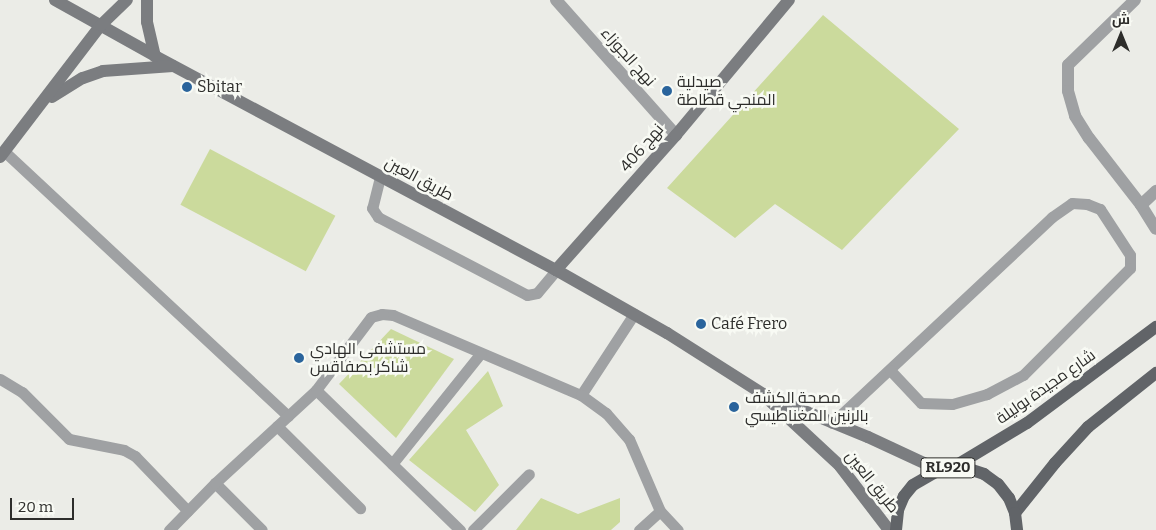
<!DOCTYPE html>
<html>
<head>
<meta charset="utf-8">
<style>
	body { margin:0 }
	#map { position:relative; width:1156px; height:530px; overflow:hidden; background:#ebece7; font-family:Bitter,Cairo,serif }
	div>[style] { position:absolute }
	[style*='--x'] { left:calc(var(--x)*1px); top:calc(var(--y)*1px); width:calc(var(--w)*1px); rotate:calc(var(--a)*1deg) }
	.green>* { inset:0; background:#cbda9c; transform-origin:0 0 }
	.lane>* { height:11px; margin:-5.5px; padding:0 5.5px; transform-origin:5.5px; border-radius:5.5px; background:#9fa1a3 }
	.street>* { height:12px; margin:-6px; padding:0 6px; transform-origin:6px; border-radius:6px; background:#9fa1a3 }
	.secondary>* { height:12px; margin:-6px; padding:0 6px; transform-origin:6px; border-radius:6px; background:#7b7d80 }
	.primary>* { height:12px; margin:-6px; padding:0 6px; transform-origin:6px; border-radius:6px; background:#616468 }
	.dots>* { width:14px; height:14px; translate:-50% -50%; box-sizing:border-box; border:2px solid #f8faf4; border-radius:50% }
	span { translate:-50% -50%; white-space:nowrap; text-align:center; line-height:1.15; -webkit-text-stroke:5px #f8faf4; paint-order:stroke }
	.shield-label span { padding:1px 4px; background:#f8faf4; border:1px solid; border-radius:4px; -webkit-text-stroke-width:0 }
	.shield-label { font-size:15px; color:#2d2d2b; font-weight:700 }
	.street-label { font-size:16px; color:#2d2d2b }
	.poi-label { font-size:16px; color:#2d2d2b }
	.left { translate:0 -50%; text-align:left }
	.north { position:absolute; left:1096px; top:10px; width:50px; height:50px; -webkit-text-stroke:4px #f8faf4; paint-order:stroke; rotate:0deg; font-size:14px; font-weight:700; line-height:20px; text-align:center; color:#2d2d2b }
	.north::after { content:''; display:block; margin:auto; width:18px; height:22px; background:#2d2d2b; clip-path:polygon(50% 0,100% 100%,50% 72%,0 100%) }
	.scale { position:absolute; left:10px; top:498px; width:64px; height:22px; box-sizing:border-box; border:2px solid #2d2d2b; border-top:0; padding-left:6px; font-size:15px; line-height:18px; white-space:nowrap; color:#2d2d2b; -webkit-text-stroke:4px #f8faf4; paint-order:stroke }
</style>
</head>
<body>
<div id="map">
	<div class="green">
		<div style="clip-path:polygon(823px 15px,959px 129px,842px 250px,775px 204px,735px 238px,667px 188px)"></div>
		<div style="left:210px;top:149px;width:142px;height:63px;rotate:28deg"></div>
		<div style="clip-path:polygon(391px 329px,454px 359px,396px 438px,339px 384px)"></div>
		<div style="clip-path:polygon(488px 371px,503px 406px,466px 430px,499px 485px,475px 512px,409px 460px)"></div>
		<div style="clip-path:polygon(541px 498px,578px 514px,620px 498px,620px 522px,611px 530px,516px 530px)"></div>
	</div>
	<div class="lane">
		<div style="--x:5;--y:152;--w:387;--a:43"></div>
		<div style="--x:380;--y:177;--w:32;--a:104"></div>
		<div style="--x:372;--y:208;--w:11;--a:56"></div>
		<div style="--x:378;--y:217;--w:168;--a:27.6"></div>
		<div style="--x:527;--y:295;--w:10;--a:-11"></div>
		<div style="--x:537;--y:293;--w:30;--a:-50"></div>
		<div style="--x:0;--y:379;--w:26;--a:31"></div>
		<div style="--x:22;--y:392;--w:66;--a:45"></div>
		<div style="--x:69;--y:439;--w:56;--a:11.3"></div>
		<div style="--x:124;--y:450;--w:13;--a:29"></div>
		<div style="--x:135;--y:456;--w:76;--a:46.1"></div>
		<div style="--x:316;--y:390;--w:91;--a:-53"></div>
		<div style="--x:371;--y:317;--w:11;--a:-15"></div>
		<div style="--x:382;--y:314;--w:11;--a:5"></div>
		<div style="--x:393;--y:315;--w:204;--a:23.1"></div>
		<div style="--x:581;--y:395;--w:97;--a:-56.8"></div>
		<div style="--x:581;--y:395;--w:31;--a:36"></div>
		<div style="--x:606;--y:413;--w:35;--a:49"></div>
		<div style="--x:629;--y:439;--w:78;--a:66.7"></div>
		<div style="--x:832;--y:423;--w:301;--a:-43.1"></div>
		<div style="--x:1052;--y:217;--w:24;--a:-35"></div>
		<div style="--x:1072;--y:203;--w:15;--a:4"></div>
		<div style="--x:1087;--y:204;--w:14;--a:21"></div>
		<div style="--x:1100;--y:209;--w:55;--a:56.9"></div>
		<div style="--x:1130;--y:255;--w:13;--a:90"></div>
		<div style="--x:1130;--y:268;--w:151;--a:135"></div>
		<div style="--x:1023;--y:375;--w:41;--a:152.2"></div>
		<div style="--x:987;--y:394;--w:36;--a:164"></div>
		<div style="--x:952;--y:404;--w:31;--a:-178"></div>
		<div style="--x:921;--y:403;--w:45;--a:-133.2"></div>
		<div style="--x:277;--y:426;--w:117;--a:44.7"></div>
		<div style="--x:392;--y:464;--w:142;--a:-51.3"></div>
		<div style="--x:215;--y:483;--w:66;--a:45"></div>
		<div style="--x:169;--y:530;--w:66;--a:-45.6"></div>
		<div style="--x:215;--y:483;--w:137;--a:-42.6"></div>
		<div style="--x:316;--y:390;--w:201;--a:44.2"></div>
		<div style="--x:473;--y:530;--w:79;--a:-45"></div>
		<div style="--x:639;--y:530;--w:28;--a:-42"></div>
		<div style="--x:660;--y:511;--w:26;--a:47"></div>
	</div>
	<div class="street">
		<div style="--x:556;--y:0;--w:181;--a:48.4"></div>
		<div style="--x:1135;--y:0;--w:93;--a:135.9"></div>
		<div style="--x:1068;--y:65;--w:26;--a:90"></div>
		<div style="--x:1068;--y:91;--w:26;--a:74"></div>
		<div style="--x:1075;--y:116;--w:26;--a:58"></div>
		<div style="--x:1089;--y:138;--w:85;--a:52.2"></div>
		<div style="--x:1141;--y:205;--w:28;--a:58"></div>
		<div style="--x:1141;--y:205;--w:21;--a:-43"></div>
	</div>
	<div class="secondary">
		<div style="--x:55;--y:0;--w:115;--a:29.2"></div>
		<div style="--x:155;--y:56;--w:455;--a:28.1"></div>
		<div style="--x:556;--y:270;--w:128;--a:29.6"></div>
		<div style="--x:667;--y:333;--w:114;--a:32.4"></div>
		<div style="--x:763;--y:394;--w:113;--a:22.3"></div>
		<div style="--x:868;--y:437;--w:78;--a:24.9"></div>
		<div style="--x:147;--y:0;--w:22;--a:90"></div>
		<div style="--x:147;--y:22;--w:35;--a:77"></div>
		<div style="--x:52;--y:97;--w:36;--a:-32"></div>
		<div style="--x:83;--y:78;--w:21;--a:-19"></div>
		<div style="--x:103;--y:71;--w:70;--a:-4.1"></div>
		<div style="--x:0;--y:157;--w:166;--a:-52.6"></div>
		<div style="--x:101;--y:25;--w:36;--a:-44"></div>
		<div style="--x:556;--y:270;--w:181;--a:-48.4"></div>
		<div style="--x:676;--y:135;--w:176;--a:-50.1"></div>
		<div style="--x:768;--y:399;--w:98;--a:42.9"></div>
		<div style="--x:840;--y:466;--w:81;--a:52.6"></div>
	</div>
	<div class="primary">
		<div style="--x:952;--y:468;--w:87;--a:-31"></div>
		<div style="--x:1027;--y:423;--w:161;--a:-36.7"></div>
		<div style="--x:1015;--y:513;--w:64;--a:-51.3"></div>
		<div style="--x:1055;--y:463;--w:49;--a:-47.5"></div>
		<div style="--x:1088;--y:427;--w:87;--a:-38.5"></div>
		<div style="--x:896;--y:530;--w:20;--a:-84"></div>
		<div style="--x:898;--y:510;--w:15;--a:-67"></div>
		<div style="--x:904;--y:496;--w:14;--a:-51"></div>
		<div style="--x:913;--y:485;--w:30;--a:-30"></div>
		<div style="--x:939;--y:470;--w:13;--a:-9"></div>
		<div style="--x:952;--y:468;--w:17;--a:3"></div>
		<div style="--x:969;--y:469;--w:16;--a:18"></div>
		<div style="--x:984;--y:474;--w:17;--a:36"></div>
		<div style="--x:998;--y:484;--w:18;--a:52"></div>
		<div style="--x:1009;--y:498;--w:16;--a:68"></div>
		<div style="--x:1015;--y:513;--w:17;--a:83"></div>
	</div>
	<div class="dots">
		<div style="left:187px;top:87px;background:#2a649c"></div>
		<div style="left:667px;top:91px;background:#2a649c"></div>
		<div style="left:701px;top:324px;background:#2a649c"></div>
		<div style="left:299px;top:358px;background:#2a649c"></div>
		<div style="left:734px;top:407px;background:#2a649c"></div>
	</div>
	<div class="shield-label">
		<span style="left:948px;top:468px">RL920</span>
	</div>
	<div class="street-label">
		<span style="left:628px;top:57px;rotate:48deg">نهج الجوزاء</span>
		<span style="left:642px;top:148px;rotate:-49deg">نهج 406</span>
		<span style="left:419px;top:179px;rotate:28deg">طريق العين</span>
		<span style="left:1046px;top:387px;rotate:-35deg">شارع مجيدة بوليلة</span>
		<span style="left:872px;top:482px;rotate:51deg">طريق العين</span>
	</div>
	<div class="poi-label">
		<span class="left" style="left:677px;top:91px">صيدلية<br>المنجي قطاطة</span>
		<span class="left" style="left:197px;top:87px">Sbitar</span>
		<span class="left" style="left:711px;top:324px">Café Frero</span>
		<span class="left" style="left:310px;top:358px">مستشفى الهادي<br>شاكر بصفاقس</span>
		<span class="left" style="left:745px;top:407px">مصحة الكشف<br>بالرنين المغناطيسي</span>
	</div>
	<div class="north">ش</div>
	<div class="scale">20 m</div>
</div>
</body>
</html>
